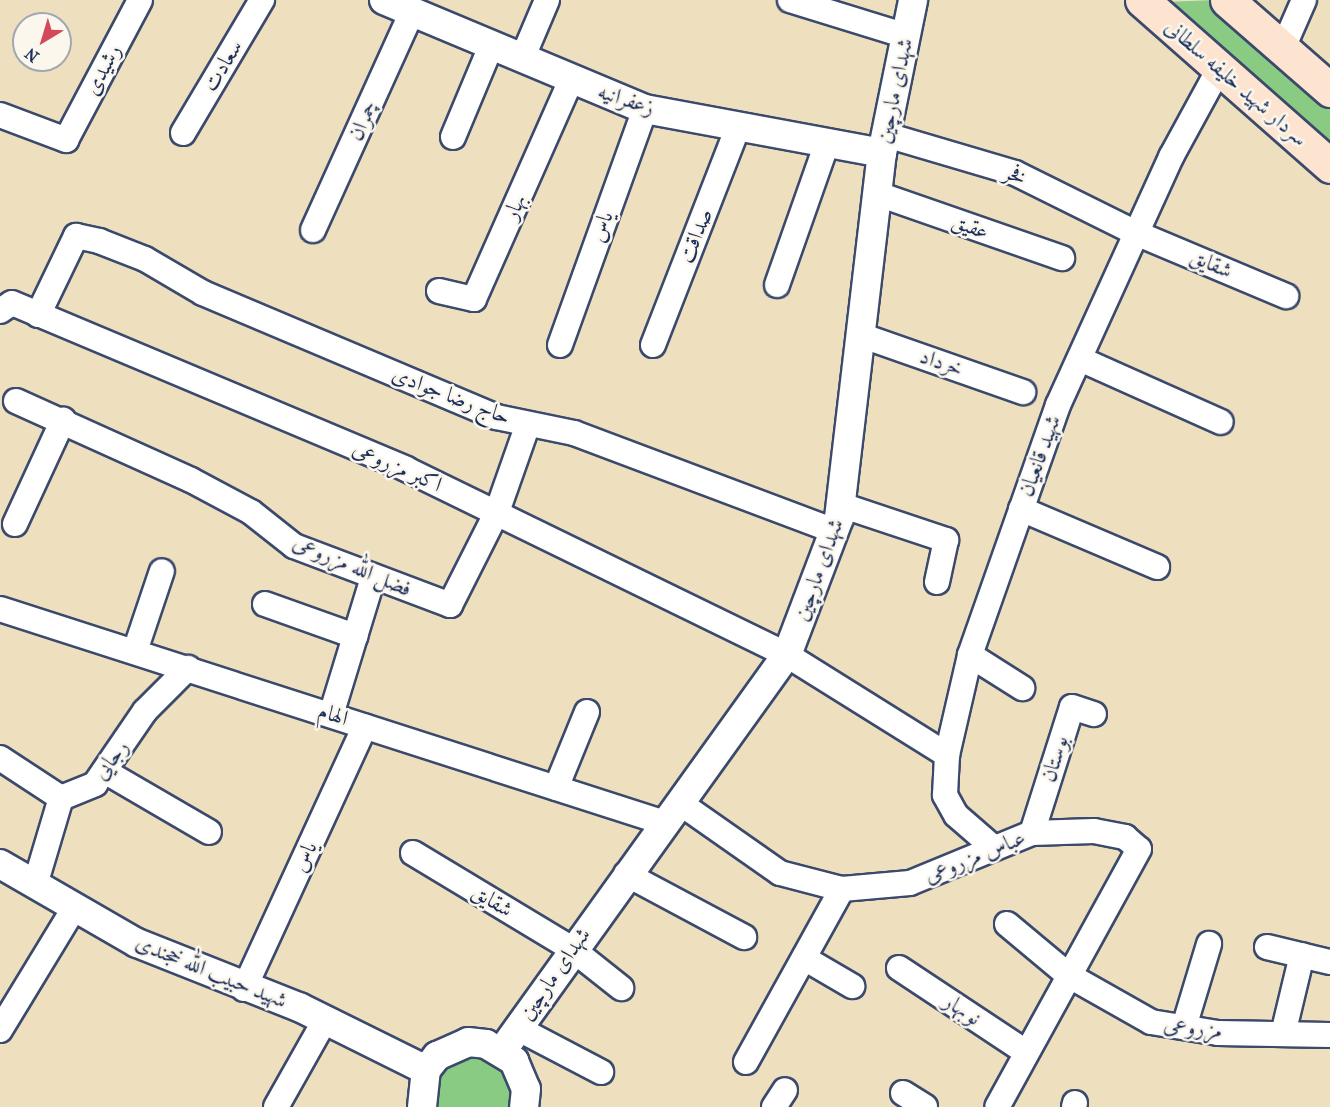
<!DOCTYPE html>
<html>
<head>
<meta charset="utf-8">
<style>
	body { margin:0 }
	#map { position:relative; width:1330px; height:1107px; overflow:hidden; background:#eee0be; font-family:"IM FELL French Canon",Amiri,serif }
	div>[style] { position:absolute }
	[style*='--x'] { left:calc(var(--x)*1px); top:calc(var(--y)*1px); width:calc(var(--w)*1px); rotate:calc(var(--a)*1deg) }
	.green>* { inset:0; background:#8acb83 }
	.roads { filter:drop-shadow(2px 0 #3b4a6c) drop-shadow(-2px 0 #3b4a6c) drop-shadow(0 2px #3b4a6c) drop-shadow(0 -2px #3b4a6c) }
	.minor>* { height:24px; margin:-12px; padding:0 12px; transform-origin:12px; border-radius:12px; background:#fff }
	.tertiary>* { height:28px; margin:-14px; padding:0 14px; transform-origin:14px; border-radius:14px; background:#fff }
	.secondary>* { height:33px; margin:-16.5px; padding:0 16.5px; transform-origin:16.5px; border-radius:16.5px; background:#fde4d1 }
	span { translate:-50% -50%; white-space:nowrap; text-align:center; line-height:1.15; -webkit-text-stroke:5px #fbf7ec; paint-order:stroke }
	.street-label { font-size:22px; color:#1b2f5e }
	.north { position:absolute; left:12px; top:12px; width:60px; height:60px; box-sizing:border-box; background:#fbf7ec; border:2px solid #a1a7b3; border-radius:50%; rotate:218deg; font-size:16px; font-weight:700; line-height:24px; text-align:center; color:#1b2f5e }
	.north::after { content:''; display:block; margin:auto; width:21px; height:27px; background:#d1495b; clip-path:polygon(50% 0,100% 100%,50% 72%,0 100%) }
</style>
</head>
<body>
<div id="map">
	<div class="green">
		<div style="clip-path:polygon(1215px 0,1330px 103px,1330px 147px,1164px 2px)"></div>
		<div style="clip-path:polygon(463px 1056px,476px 1056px,499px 1066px,510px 1088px,508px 1107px,435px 1107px,435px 1082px,441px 1070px)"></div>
	</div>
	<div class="roads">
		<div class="minor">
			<div style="--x:790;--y:0;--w:121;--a:17.2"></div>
			<div style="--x:1283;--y:48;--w:52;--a:-66.4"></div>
			<div style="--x:522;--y:59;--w:64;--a:-67"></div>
			<div style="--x:0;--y:115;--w:71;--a:20.7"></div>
			<div style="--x:66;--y:140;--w:158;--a:-62.1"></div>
			<div style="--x:183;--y:133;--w:155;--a:-59.3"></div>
			<div style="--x:886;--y:135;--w:134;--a:16.4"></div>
			<div style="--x:1015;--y:173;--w:135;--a:26.4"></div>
			<div style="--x:1136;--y:233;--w:163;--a:22.8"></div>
			<div style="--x:453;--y:137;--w:99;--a:-67.3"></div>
			<div style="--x:878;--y:194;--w:195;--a:19.2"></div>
			<div style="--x:313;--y:230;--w:239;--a:-65.6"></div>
			<div style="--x:777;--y:285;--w:151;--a:-70.6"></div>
			<div style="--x:439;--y:291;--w:36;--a:13"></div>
			<div style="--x:474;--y:299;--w:237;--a:-66.1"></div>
			<div style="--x:0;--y:311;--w:14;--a:-34"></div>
			<div style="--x:12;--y:303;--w:428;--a:22.8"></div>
			<div style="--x:406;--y:469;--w:424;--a:26"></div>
			<div style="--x:787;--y:655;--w:189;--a:32"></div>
			<div style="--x:38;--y:315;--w:88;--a:-64.3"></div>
			<div style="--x:76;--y:236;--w:24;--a:12"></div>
			<div style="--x:99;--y:241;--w:49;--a:21.4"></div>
			<div style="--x:145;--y:259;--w:67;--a:30.4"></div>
			<div style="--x:203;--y:293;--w:318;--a:22.9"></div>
			<div style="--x:496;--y:417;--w:80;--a:11.6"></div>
			<div style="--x:574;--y:433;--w:279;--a:20.6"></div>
			<div style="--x:860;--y:335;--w:173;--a:19.3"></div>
			<div style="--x:560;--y:345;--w:251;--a:-70.2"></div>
			<div style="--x:653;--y:345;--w:234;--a:-68.7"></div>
			<div style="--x:1080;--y:359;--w:154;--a:24.1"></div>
			<div style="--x:16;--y:401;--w:192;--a:24.3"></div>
			<div style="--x:191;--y:480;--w:68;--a:28.1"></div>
			<div style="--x:251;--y:512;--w:55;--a:38.3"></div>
			<div style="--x:294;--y:546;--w:167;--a:20.7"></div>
			<div style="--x:450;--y:605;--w:104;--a:-63.2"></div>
			<div style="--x:497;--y:512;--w:93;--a:-70.6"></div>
			<div style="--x:841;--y:505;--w:111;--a:18.4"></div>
			<div style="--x:946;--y:540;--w:43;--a:102.1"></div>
			<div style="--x:1021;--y:509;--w:148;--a:23.1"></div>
			<div style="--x:15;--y:524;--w:115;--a:-65.2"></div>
			<div style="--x:265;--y:604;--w:96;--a:19.6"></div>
			<div style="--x:0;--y:609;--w:699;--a:17.84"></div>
			<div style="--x:135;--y:651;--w:84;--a:-71.4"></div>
			<div style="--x:970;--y:655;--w:62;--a:32.4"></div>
			<div style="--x:331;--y:715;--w:143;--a:-73"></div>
			<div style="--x:0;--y:758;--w:73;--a:33.3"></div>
			<div style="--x:106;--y:772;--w:119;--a:30.2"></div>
			<div style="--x:556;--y:788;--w:82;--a:-67.8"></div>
			<div style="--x:680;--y:803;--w:122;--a:35"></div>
			<div style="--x:780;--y:873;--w:64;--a:14.5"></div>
			<div style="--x:842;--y:889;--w:68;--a:-5"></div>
			<div style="--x:910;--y:883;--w:132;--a:-22.3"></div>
			<div style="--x:1032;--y:833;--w:62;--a:-1.8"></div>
			<div style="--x:1094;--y:831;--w:32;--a:11"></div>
			<div style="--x:1125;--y:837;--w:18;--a:41"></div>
			<div style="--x:1139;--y:849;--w:294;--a:118.8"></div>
			<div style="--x:1032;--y:833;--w:132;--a:-72.4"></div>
			<div style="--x:1072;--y:707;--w:23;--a:18"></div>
			<div style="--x:994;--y:848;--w:50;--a:-139"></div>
			<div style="--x:956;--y:815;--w:23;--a:-119"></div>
			<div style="--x:945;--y:795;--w:40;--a:-87.1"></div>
			<div style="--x:947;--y:755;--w:103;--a:-77"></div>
			<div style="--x:970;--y:655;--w:265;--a:-70.6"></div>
			<div style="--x:1058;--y:405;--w:273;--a:-65.5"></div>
			<div style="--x:1171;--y:157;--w:100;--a:-61.4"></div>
			<div style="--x:413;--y:853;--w:186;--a:31.1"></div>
			<div style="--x:572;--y:949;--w:63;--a:38.5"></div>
			<div style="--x:626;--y:874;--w:134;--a:28.1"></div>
			<div style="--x:35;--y:885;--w:91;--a:-73.4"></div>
			<div style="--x:61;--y:798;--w:37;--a:-22"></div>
			<div style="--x:95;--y:784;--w:88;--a:-55.6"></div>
			<div style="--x:145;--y:711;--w:61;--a:-45"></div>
			<div style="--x:1007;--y:924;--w:80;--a:39.9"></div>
			<div style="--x:1068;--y:975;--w:95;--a:29.5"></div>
			<div style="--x:1151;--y:1022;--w:68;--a:9.3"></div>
			<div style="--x:1218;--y:1033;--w:112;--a:1"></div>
			<div style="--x:1267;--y:947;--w:65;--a:13.4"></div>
			<div style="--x:804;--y:958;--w:56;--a:30.3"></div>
			<div style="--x:899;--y:968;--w:152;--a:33.5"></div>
			<div style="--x:244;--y:989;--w:289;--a:-65.3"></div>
			<div style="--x:1184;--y:1027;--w:87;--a:-73.2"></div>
			<div style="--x:517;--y:1028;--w:95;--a:27.6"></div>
			<div style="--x:0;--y:1030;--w:140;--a:-58.7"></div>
			<div style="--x:1283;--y:1034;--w:81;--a:-76.5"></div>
			<div style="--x:746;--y:1062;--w:198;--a:-61"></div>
			<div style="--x:903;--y:1093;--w:26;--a:32"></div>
			<div style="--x:276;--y:1107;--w:100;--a:-60.6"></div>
			<div style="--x:774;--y:1107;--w:20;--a:-57"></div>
			<div style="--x:1074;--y:1107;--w:4;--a:-76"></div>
		</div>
		<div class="tertiary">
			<div style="--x:384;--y:0;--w:283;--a:22.7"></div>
			<div style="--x:645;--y:109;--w:241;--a:10.5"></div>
			<div style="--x:0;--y:864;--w:158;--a:30"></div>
			<div style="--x:137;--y:943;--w:174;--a:21.6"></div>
			<div style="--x:299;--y:1007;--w:142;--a:26.4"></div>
			<div style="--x:502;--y:1051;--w:488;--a:-54.3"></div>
			<div style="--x:787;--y:655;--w:147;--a:-69.2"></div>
			<div style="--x:839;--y:518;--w:368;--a:-83.3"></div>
			<div style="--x:882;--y:153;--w:156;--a:-78.5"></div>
			<div style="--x:422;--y:1107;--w:37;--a:-84"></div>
			<div style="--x:426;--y:1070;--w:18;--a:-52"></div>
			<div style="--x:437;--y:1056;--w:34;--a:-24"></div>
			<div style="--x:468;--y:1042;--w:18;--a:6"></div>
			<div style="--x:486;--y:1044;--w:33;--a:31"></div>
			<div style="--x:514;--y:1061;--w:30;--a:67"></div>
			<div style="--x:526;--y:1089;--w:18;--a:96"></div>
		</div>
		<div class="secondary">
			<div style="--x:1142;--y:0;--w:251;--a:41.4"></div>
			<div style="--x:1227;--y:0;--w:137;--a:41.1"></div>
		</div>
	</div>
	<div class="street-label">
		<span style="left:223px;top:66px;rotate:-59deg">سعادت</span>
		<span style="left:103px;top:70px;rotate:-62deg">رشیدی</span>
		<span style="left:1236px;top:83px;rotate:41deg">سردار شهید خلیفه سلطانی</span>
		<span style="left:895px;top:91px;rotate:-78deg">شهدای مارچین</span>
		<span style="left:626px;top:100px;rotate:18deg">زعفرانیه</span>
		<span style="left:363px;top:121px;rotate:-66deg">چمران</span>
		<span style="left:1015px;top:175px;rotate:21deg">فخر</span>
		<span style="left:515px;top:207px;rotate:-66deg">بهار</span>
		<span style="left:602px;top:227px;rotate:-70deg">یاس</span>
		<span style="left:970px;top:227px;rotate:20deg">عقیق</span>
		<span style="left:696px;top:236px;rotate:-68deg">صداقت</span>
		<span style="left:1211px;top:264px;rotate:23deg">شقایق</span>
		<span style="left:941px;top:363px;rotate:19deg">خرداد</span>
		<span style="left:451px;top:396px;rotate:21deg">حاج رضا جوادی</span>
		<span style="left:1040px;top:456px;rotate:-70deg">شهید قانعیان</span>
		<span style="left:397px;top:467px;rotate:24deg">اکبر مزروعی</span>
		<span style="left:352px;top:566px;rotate:23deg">فضل الله مزروعی</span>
		<span style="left:819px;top:570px;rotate:-70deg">شهدای مارچین</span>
		<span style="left:333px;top:715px;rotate:18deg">الهام</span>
		<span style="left:1055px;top:759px;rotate:-73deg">بوستان</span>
		<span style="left:111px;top:760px;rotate:-52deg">رجایی</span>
		<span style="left:305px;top:857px;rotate:-65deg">یاس</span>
		<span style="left:975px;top:857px;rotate:-22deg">عباس مزروعی</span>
		<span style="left:492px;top:901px;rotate:31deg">شقایق</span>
		<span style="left:211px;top:972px;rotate:22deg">شهید حبیب الله خجندی</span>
		<span style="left:555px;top:974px;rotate:-55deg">شهدای مارچین</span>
		<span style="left:962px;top:1010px;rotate:33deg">نوبهار</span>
		<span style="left:1193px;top:1028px;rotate:7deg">مزروعی</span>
	</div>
	<div class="north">N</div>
</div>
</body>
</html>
